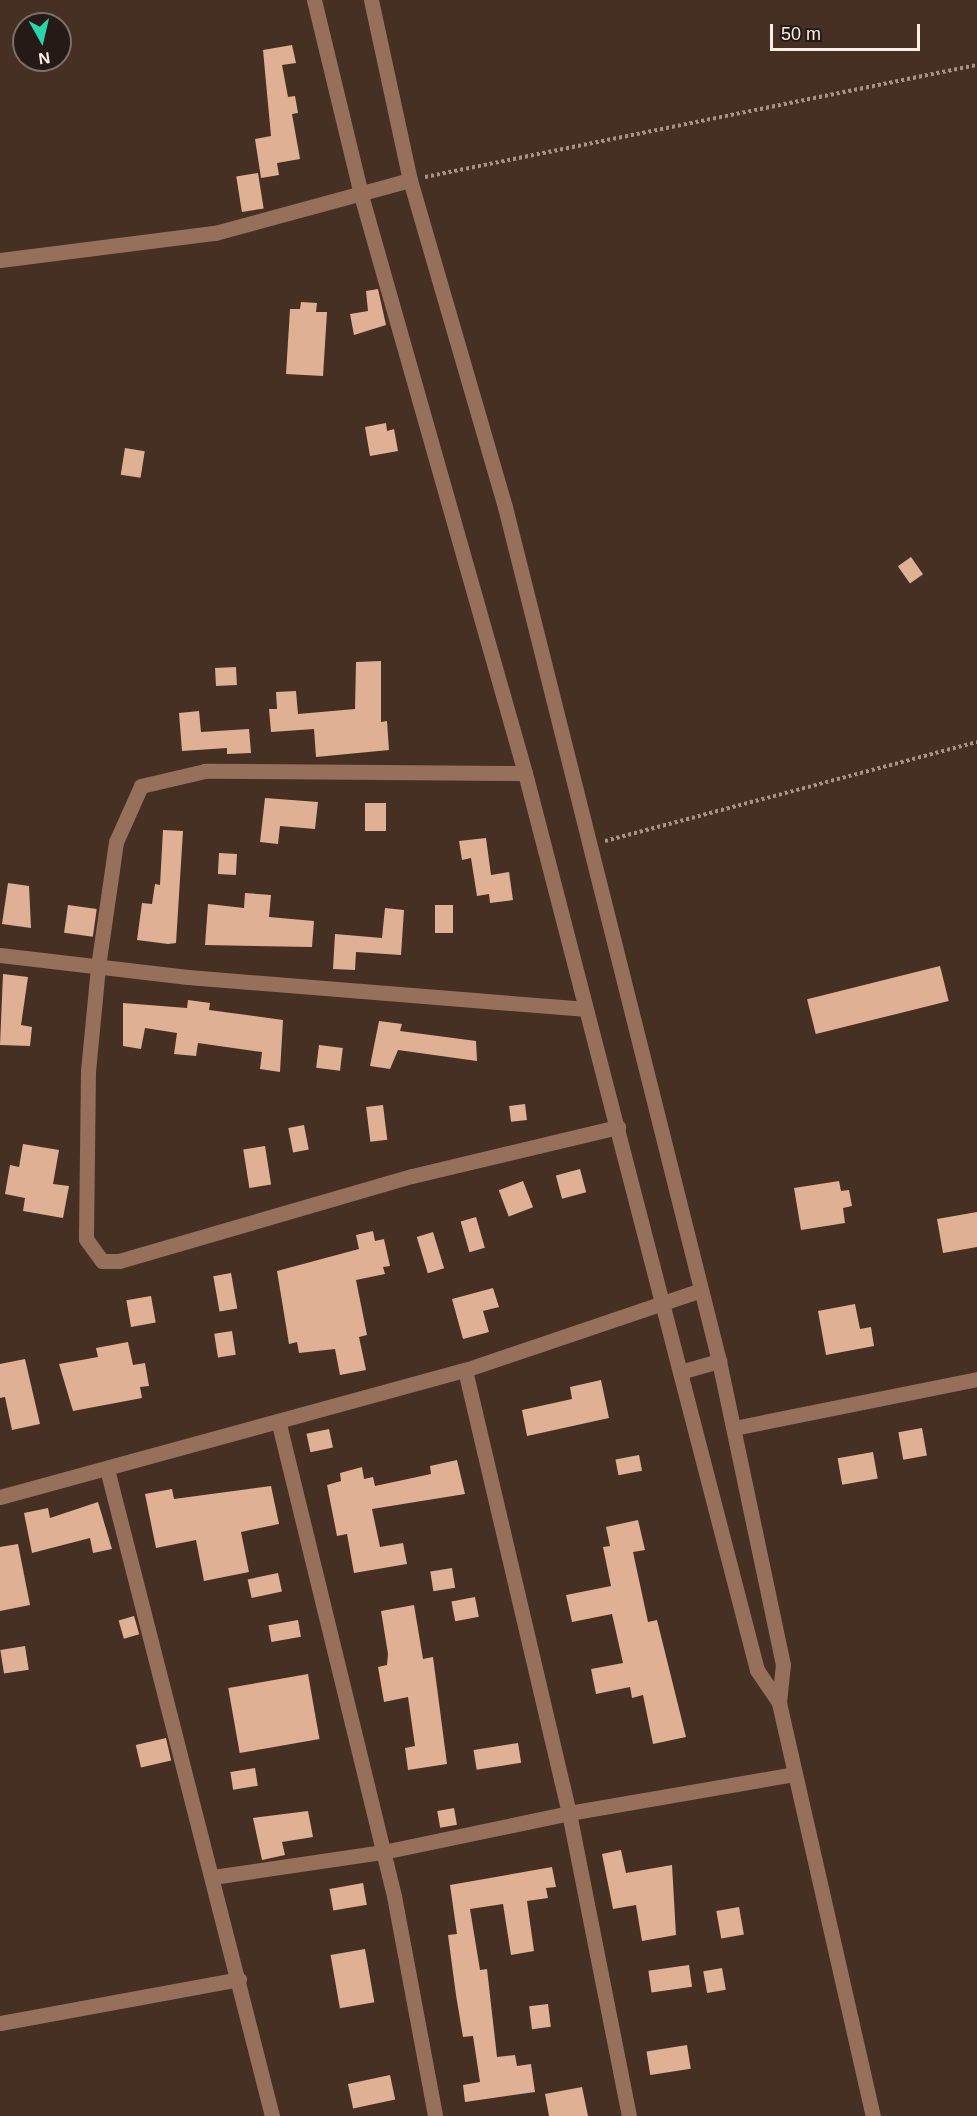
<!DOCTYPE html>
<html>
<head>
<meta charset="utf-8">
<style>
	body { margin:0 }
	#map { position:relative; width:977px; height:2116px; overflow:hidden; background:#463023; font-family:Arial,sans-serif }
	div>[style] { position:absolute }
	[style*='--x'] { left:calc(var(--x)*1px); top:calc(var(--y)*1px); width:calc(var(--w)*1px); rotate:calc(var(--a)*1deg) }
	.building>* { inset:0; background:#e0b095; transform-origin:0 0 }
	.path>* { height:4px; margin-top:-2px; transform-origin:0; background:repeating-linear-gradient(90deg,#a69388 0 3px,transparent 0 6px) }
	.minor>* { height:15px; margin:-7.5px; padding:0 7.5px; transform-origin:7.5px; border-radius:7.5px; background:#96705b }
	span { translate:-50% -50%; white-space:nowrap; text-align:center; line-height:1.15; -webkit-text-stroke:6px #251a15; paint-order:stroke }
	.north { position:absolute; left:12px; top:12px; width:60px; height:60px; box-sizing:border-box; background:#251a15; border:2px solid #7b6f68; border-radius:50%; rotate:172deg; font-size:16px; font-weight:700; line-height:24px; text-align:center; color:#fdeee5 }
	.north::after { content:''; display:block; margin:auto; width:21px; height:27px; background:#2ad5ac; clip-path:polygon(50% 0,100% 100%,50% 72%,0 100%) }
	.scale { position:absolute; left:770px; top:24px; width:150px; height:27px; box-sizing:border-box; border:3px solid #fdeee5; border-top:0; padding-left:8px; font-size:18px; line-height:21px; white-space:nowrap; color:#fdeee5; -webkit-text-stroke:4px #251a15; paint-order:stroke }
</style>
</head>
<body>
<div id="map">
	<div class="building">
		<div style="clip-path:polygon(292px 45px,296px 63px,282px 65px,288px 97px,295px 96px,298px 113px,292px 114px,300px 159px,277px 163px,279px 175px,261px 178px,255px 139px,271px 136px,263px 50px)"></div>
		<div style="left:258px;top:173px;width:36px;height:22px;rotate:81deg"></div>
		<div style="clip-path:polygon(378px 289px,386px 325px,354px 335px,350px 314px,368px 311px,366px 291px)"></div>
		<div style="clip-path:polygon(301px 302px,317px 303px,316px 312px,327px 312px,323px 376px,286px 374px,290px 309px,300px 309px)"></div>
		<div style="clip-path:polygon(386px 423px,387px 431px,394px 429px,398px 451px,370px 456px,365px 427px)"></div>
		<div style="left:125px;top:448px;width:20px;height:27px;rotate:9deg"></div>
		<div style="left:911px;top:557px;width:21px;height:16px;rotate:55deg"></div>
		<div style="clip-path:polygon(381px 661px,381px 722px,387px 721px,389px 750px,316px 757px,314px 729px,271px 732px,269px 709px,277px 709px,276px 692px,296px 691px,298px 714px,355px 709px,356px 662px)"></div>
		<div style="left:236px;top:667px;width:18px;height:21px;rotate:87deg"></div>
		<div style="clip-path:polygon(199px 711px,201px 732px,249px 729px,251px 753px,227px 754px,227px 748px,182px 751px,179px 713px)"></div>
		<div style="clip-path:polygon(265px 798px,318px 802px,315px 829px,280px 826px,278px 844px,260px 842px)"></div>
		<div style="left:365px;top:803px;width:21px;height:28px"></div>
		<div style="clip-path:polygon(163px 830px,183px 831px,176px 943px,168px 944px,137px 940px,142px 903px,152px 904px,155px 884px,160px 885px)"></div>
		<div style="clip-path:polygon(486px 838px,491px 875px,509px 872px,513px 900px,490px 903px,489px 894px,477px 896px,471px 858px,462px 860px,459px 841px)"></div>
		<div style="left:219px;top:853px;width:18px;height:21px;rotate:3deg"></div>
		<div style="clip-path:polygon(8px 883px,29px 886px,31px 928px,2px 924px)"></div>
		<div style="clip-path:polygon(245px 893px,271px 895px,269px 917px,314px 921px,312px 947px,205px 945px,208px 904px,244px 908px)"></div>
		<div style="left:68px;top:905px;width:29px;height:28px;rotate:8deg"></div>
		<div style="left:435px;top:905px;width:18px;height:28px"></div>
		<div style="clip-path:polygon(385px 908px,404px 910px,401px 955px,356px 952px,355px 970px,333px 969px,335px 934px,382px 938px)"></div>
		<div style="left:940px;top:966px;width:36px;height:137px;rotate:76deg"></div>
		<div style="clip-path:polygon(3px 974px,28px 977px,21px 1025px,32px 1027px,30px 1046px,0 1045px)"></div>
		<div style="clip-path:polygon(188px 1000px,210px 1003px,209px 1010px,283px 1020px,280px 1072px,260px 1069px,262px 1052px,198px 1043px,196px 1056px,174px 1054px,177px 1033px,145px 1028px,141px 1049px,123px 1046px,123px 1003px,187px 1008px)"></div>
		<div style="clip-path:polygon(379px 1021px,402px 1024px,400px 1031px,476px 1041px,477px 1061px,398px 1050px,390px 1069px,370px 1066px)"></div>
		<div style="left:319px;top:1045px;width:24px;height:23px;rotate:7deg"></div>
		<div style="left:525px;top:1104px;width:16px;height:16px;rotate:83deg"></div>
		<div style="left:383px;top:1105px;width:35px;height:17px;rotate:83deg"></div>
		<div style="left:304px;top:1125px;width:25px;height:16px;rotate:79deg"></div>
		<div style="clip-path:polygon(23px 1144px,59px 1150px,53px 1184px,69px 1186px,63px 1218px,23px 1211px,25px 1198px,5px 1194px,10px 1165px,19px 1167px)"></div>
		<div style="left:265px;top:1146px;width:39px;height:22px;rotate:81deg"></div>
		<div style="left:580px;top:1169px;width:24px;height:25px;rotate:75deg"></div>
		<div style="left:523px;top:1181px;width:28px;height:26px;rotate:69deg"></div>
		<div style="clip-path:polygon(839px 1181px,841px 1191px,849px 1190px,852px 1206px,843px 1208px,845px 1223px,801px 1230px,794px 1188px)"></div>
		<div style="clip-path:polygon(977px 1212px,977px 1247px,943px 1253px,937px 1219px)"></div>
		<div style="left:476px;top:1217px;width:32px;height:16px;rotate:74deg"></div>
		<div style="clip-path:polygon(373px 1231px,375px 1241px,384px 1239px,390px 1266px,383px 1267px,385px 1274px,356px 1280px,367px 1335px,359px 1337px,366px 1370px,340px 1375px,335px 1349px,299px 1353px,297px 1342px,289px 1344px,277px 1271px,359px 1249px,356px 1235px)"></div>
		<div style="left:433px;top:1232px;width:38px;height:17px;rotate:73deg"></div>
		<div style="left:231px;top:1273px;width:36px;height:18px;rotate:80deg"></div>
		<div style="clip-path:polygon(493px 1288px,499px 1307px,483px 1311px,489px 1332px,463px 1339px,452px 1299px)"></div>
		<div style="left:151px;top:1296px;width:27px;height:25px;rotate:80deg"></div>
		<div style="clip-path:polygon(855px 1304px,860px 1329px,871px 1327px,874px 1346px,826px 1355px,818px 1311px)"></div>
		<div style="left:232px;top:1331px;width:24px;height:18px;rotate:81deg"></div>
		<div style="clip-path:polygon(128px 1342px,133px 1365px,145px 1363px,149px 1386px,140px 1387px,142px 1398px,73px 1411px,59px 1364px,98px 1357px,96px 1348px)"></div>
		<div style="clip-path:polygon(25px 1359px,40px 1424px,12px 1430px,5px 1397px,0 1398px,0 1364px)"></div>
		<div style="clip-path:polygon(601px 1380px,609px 1418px,527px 1436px,522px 1410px,572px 1399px,570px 1387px)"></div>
		<div style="left:922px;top:1428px;width:28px;height:24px;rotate:80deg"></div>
		<div style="left:329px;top:1429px;width:19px;height:23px;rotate:78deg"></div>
		<div style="left:873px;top:1452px;width:27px;height:36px;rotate:80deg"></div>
		<div style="left:639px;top:1455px;width:16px;height:24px;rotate:79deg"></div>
		<div style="clip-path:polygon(457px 1460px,465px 1494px,372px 1509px,380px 1547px,403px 1543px,407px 1564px,354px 1573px,347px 1534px,337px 1536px,327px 1485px,341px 1481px,340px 1473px,362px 1467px,364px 1479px,373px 1477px,375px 1486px,431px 1474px,430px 1466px)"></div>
		<div style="clip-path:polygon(271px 1486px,279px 1524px,241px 1532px,249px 1572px,204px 1581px,196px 1540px,156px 1548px,145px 1494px,172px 1489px,174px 1499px)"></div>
		<div style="clip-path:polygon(98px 1502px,112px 1549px,93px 1553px,90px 1538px,32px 1553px,24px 1513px,48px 1508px,50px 1518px)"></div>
		<div style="clip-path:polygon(638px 1520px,645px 1550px,633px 1552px,648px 1622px,657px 1620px,686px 1737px,653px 1744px,643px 1695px,632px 1698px,630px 1687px,596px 1694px,591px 1669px,623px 1663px,612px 1614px,572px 1622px,566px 1595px,611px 1586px,603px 1547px,610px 1546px,606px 1527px)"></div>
		<div style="clip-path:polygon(18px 1544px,30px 1605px,0 1611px,0 1547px)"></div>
		<div style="left:452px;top:1568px;width:20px;height:22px;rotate:81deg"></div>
		<div style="left:278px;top:1573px;width:19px;height:31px;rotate:78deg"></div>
		<div style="left:475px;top:1597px;width:20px;height:24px;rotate:79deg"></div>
		<div style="clip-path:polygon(414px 1605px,423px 1659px,433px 1657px,447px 1764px,408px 1770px,405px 1748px,415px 1746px,408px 1697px,384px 1702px,378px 1667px,387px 1665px,388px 1654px,381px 1611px)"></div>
		<div style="left:134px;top:1616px;width:19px;height:16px;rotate:74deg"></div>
		<div style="left:298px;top:1620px;width:17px;height:30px;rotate:80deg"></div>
		<div style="left:25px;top:1646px;width:24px;height:25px;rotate:81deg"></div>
		<div style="left:308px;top:1674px;width:66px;height:81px;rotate:80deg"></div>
		<div style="left:166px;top:1738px;width:23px;height:31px;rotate:77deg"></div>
		<div style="left:518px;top:1743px;width:20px;height:45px;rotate:81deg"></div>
		<div style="left:255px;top:1768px;width:18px;height:25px;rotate:81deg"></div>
		<div style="left:454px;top:1808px;width:17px;height:17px;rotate:80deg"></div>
		<div style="clip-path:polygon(308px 1811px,313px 1837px,282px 1842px,285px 1855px,262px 1860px,253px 1818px)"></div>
		<div style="clip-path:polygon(621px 1850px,626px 1873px,672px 1865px,676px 1935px,642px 1941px,636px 1905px,613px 1909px,602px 1854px)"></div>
		<div style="clip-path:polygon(552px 1867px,556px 1887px,546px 1888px,548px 1898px,527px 1901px,534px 1951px,511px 1955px,503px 1904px,470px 1909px,480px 1970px,487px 1969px,497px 2057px,515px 2055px,517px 2066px,531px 2064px,535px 2092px,465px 2102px,463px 2085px,480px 2082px,473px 2036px,463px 2037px,456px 1995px,448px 1935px,457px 1934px,450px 1885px)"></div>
		<div style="left:363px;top:1883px;width:22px;height:34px;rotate:80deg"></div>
		<div style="left:739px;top:1907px;width:28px;height:23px;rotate:80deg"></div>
		<div style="left:365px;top:1949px;width:54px;height:35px;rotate:80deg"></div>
		<div style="left:689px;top:1965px;width:22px;height:41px;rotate:82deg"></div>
		<div style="left:722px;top:1968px;width:22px;height:19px;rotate:80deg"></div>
		<div style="left:548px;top:2004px;width:23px;height:19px;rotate:83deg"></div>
		<div style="left:687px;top:2045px;width:24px;height:41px;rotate:81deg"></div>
		<div style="left:390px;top:2075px;width:25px;height:43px;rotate:78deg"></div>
		<div style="clip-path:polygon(582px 2087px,588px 2116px,549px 2116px,545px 2094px)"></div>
	</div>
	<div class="path">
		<div style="--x:425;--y:177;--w:563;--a:-11.47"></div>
		<div style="--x:605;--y:841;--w:385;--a:-14.9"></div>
	</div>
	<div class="minor">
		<div style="--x:314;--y:0;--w:201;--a:76.4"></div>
		<div style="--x:361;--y:195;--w:601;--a:74.16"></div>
		<div style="--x:525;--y:773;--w:927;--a:75.5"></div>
		<div style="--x:757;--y:1670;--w:40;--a:56"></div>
		<div style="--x:371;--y:0;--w:184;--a:77.8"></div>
		<div style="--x:410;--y:180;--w:341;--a:73.8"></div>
		<div style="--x:505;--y:507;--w:880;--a:75.93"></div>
		<div style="--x:719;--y:1361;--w:310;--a:78.1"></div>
		<div style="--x:783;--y:1664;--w:39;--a:96"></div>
		<div style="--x:779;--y:1703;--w:424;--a:77.2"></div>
		<div style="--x:0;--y:260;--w:217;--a:-7.2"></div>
		<div style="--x:215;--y:233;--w:202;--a:-15.2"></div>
		<div style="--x:525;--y:773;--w:320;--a:-179.6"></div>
		<div style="--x:205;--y:771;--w:66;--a:166.8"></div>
		<div style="--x:141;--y:786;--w:61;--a:114.1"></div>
		<div style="--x:116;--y:842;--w:126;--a:98.2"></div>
		<div style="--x:98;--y:967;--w:104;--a:95.5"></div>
		<div style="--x:88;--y:1071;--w:168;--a:90.7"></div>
		<div style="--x:86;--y:1239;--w:27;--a:54"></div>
		<div style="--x:102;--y:1261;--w:17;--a:0"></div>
		<div style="--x:119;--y:1261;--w:305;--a:-16.2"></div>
		<div style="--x:412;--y:1176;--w:212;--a:-13.4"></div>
		<div style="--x:0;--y:955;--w:189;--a:6.7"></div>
		<div style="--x:188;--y:977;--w:397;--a:4.6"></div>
		<div style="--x:465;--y:1370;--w:455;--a:76.8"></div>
		<div style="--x:569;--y:1813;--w:228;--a:-9.8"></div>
		<div style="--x:680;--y:1372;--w:41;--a:-15.8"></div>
		<div style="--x:279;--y:1424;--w:486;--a:76.3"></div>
		<div style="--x:394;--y:1896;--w:224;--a:79.4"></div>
		<div style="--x:734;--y:1428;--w:248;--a:-11.4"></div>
		<div style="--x:107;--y:1469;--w:668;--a:75.69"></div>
		<div style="--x:0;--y:1497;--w:482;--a:-15.3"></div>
		<div style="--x:465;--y:1370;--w:249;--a:-18.7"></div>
		<div style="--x:213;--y:1877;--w:172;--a:-8.4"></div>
		<div style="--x:383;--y:1852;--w:190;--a:-11.8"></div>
		<div style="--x:569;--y:1813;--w:309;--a:78.8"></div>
		<div style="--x:0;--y:2023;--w:243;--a:-10.4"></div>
	</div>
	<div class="north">N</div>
	<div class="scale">50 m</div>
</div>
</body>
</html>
